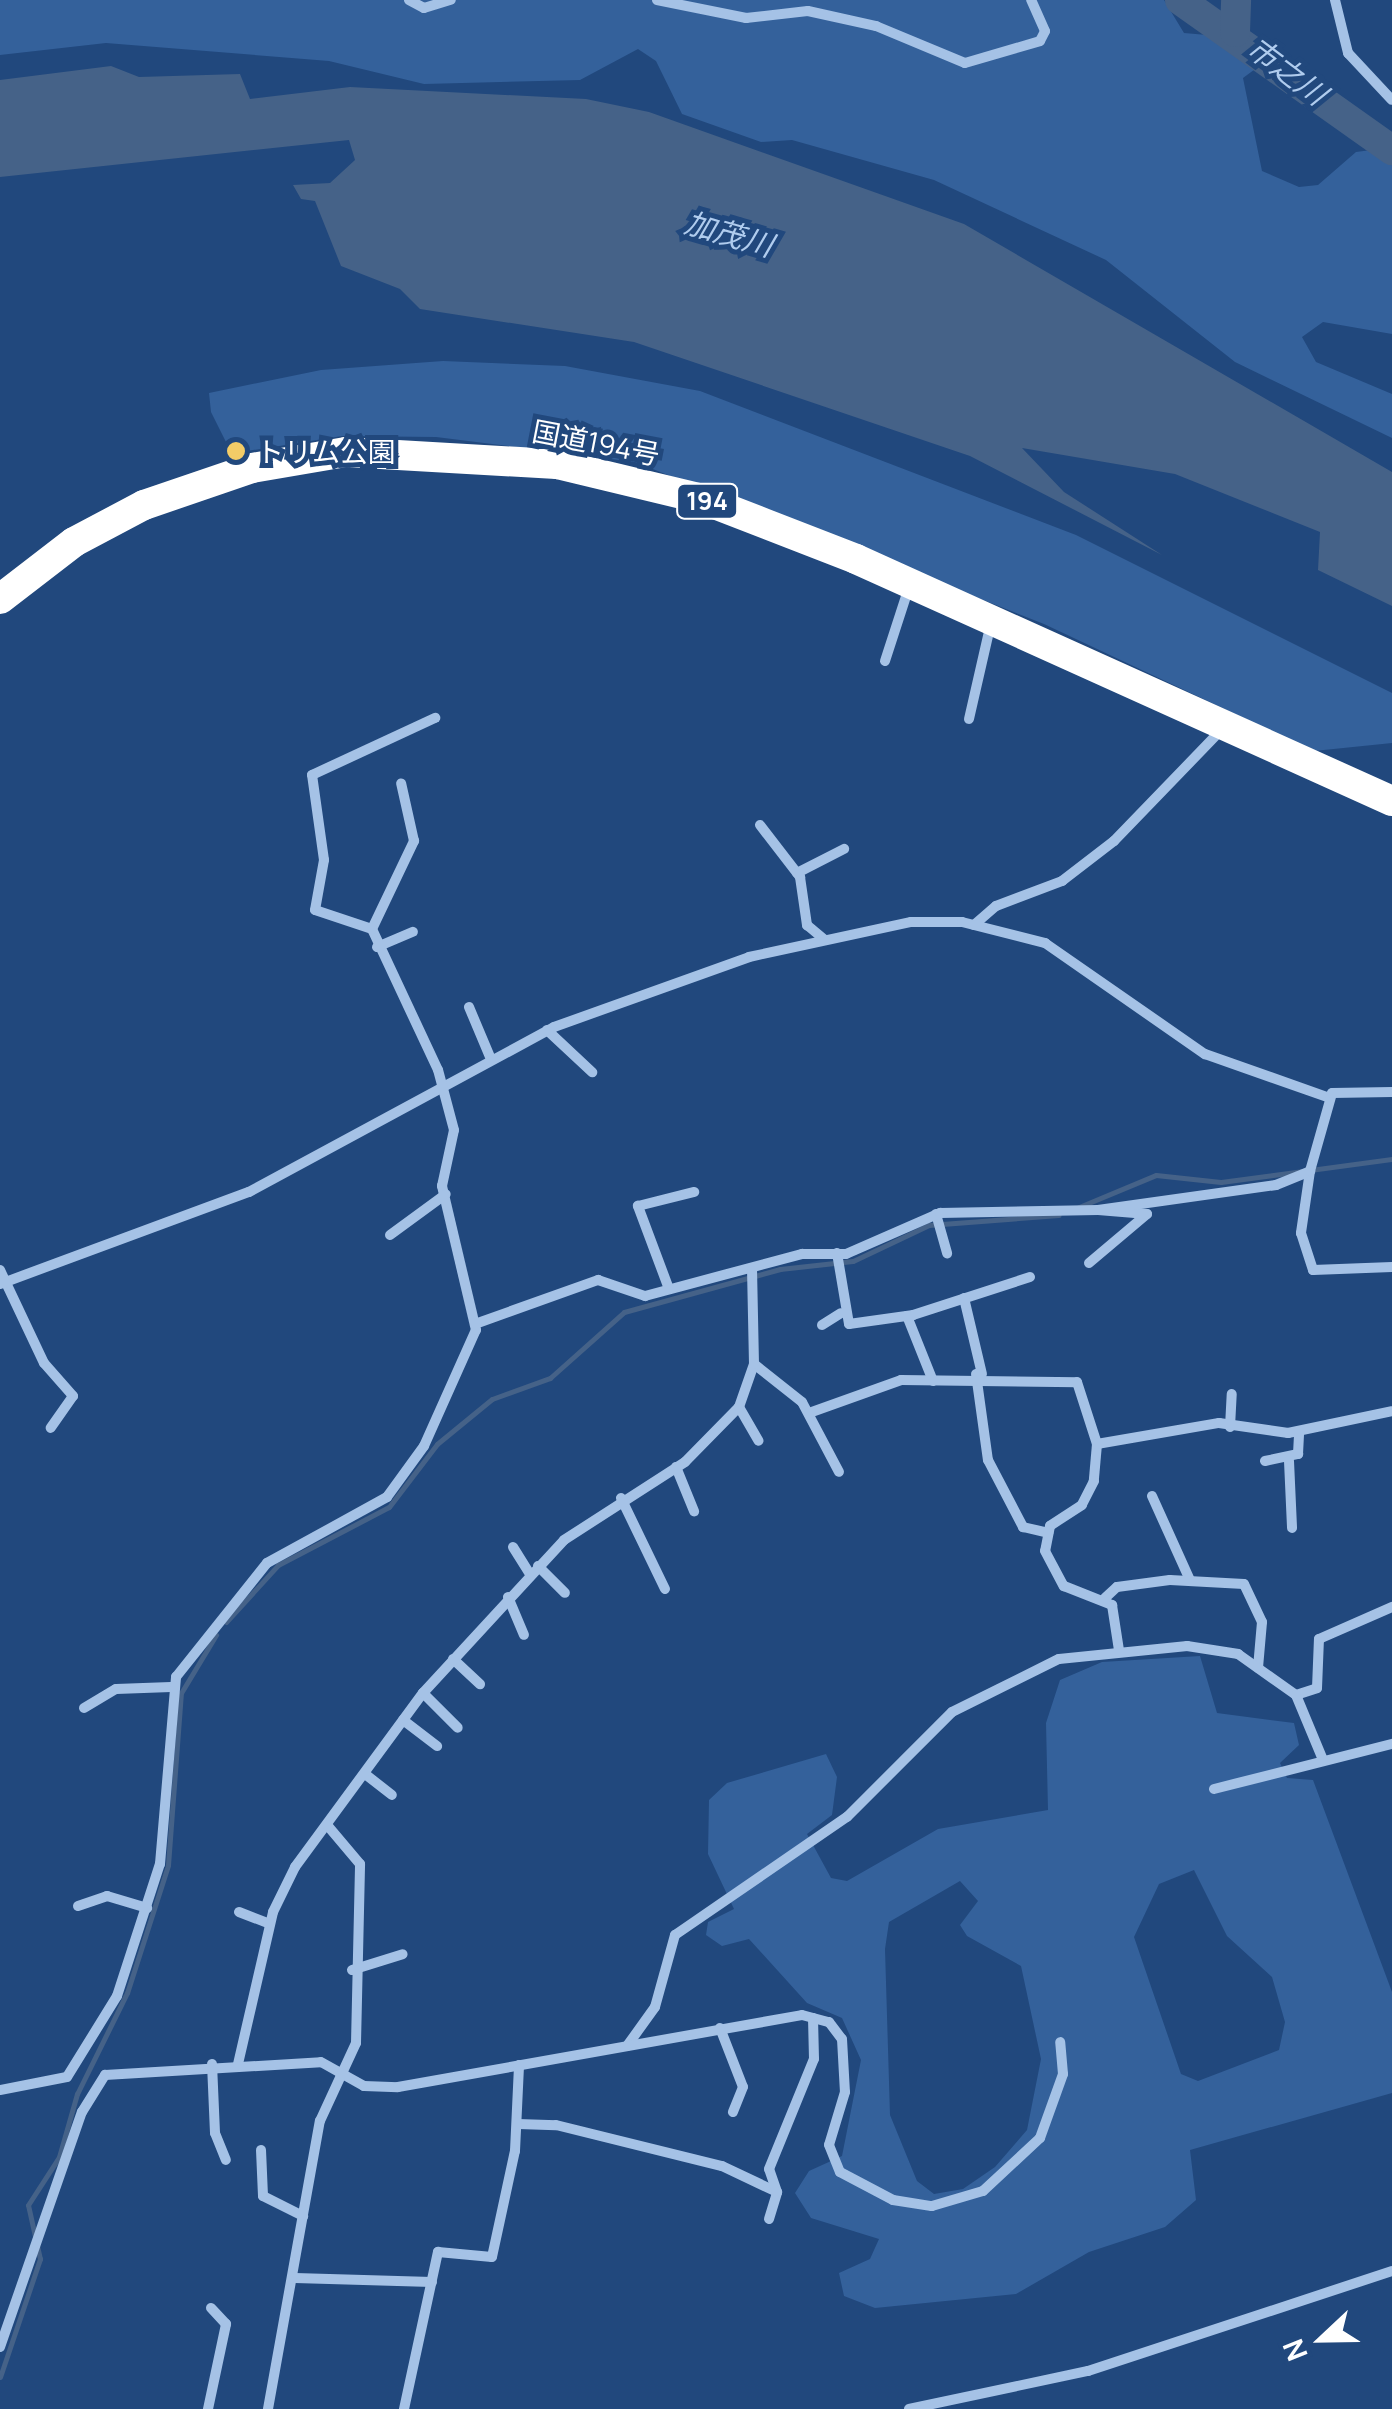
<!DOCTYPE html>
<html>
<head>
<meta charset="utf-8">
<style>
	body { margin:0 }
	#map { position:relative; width:1392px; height:2409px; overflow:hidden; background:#21487d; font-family:Manrope,"Noto Sans JP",sans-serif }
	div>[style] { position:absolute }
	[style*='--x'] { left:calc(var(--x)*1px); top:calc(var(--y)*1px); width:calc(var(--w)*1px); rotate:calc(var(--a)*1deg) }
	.green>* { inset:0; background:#34619b }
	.water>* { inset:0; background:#456288 }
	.stream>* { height:5px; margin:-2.5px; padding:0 2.5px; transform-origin:2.5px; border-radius:2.5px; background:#456288 }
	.river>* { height:30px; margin:-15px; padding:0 15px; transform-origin:15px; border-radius:15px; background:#456288 }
	.street>* { height:10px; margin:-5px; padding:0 5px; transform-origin:5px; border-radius:5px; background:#a5c2e6 }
	.highway>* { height:30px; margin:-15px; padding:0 15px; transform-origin:15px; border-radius:15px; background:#fff }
	.dots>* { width:28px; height:28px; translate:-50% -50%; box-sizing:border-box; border:5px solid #21487d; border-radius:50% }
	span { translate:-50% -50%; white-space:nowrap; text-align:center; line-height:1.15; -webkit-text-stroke:10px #21487d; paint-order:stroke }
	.shield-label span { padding:2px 8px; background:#21487d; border:2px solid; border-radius:8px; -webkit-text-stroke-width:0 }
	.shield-label { font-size:25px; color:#fff; font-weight:700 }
	.street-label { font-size:28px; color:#fff }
	.poi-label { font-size:28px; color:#fff }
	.left { translate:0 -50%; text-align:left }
	.water-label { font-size:30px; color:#b0ccee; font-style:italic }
	.north { position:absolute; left:1272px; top:2289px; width:100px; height:100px; -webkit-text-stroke:8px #21487d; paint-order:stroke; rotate:248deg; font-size:28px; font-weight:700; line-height:40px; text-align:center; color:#fff }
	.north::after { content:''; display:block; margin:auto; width:35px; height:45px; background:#fff; clip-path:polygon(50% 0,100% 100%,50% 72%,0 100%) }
</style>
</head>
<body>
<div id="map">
	<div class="green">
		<div style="clip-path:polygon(0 0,1164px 0,1184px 33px,1230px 37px,1266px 61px,1243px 78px,1262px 171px,1299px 187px,1318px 185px,1356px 152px,1379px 149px,1392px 162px,1392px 334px,1323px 322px,1302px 337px,1316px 362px,1392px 394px,1392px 438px,1235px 362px,1106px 260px,934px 180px,792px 140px,761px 142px,682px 114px,656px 61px,638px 49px,580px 80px,424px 84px,329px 61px,106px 43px,0 55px)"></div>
		<div style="clip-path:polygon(443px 361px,565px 366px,700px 391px,1076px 535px,1392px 693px,1392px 743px,1314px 751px,1044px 624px,635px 462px,436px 437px,342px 436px,247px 451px,227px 444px,211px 412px,209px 393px,321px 370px)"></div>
		<div style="clip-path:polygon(evenodd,1200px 1656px,1217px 1713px,1294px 1723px,1299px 1745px,1280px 1763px,1287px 1778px,1313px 1780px,1392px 1992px,1392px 2093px,1190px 2150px,1196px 2200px,1165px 2227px,1089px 2252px,1016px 2294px,875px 2308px,844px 2296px,839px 2273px,870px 2259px,879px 2239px,811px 2218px,795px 2193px,809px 2171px,842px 2156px,861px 2060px,842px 2018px,807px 2003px,749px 1939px,722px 1946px,706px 1935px,708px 1922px,734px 1909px,708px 1854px,709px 1800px,727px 1783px,826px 1754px,837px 1777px,832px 1815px,807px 1834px,831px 1878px,847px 1881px,938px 1829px,1048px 1810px,1046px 1723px,1060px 1680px,1102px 1662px,1200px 1656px,1194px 1870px,1227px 1936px,1272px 1977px,1285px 2022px,1279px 2050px,1198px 2081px,1181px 2074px,1134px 1937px,1159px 1884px,1194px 1870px,1200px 1656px,960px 1881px,978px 1901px,960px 1925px,967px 1936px,1021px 1966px,1041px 2059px,1027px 2130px,995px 2167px,963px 2189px,934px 2194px,917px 2181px,890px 2115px,885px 1949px,889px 1922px,960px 1881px)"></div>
	</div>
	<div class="water">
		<div style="clip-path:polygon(111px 66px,139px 77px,240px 74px,250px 99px,350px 87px,586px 99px,649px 112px,964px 224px,1392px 472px,1392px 606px,1318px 570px,1320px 532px,1175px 474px,1022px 448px,1064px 492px,1162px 555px,970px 456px,634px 342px,420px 309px,400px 289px,341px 266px,315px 201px,301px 199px,293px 185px,330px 183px,355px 160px,349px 140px,0 177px,0 80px)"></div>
	</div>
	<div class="stream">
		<div style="--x:1079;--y:1207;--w:83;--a:-22.6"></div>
		<div style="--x:1156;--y:1175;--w:65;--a:6.1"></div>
		<div style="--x:1221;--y:1182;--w:173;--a:-7.7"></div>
		<div style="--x:226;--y:1622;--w:77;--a:-47.6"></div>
		<div style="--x:278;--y:1565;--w:125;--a:-27.6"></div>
		<div style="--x:389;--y:1507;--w:79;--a:-52.7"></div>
		<div style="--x:437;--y:1444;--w:71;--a:-39.3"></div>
		<div style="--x:492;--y:1399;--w:62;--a:-19.9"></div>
		<div style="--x:550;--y:1378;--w:99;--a:-41.7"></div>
		<div style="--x:624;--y:1312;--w:162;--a:-15.4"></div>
		<div style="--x:780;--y:1269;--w:73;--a:-6.3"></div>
		<div style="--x:853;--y:1261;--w:84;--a:-25.3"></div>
		<div style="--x:929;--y:1225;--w:130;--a:-4.4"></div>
		<div style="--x:0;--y:2377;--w:125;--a:-71.3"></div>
		<div style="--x:40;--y:2259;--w:55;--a:-102.5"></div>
		<div style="--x:28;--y:2205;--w:57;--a:-57.1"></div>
		<div style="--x:59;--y:2157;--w:66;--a:-74.1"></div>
		<div style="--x:77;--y:2094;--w:113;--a:-63.7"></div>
		<div style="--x:127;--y:1993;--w:134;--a:-72.2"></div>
		<div style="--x:168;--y:1865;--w:172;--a:-85.7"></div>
		<div style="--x:181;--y:1693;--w:68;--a:-58.9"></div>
	</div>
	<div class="river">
		<div style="--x:1180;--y:0;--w:260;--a:35.3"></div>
		<div style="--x:1235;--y:32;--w:32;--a:-88"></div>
	</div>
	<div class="street">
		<div style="--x:409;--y:0;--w:17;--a:28"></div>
		<div style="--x:424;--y:8;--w:28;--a:-17"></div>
		<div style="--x:657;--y:0;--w:91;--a:11.4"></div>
		<div style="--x:746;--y:18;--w:62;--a:-6.4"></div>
		<div style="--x:808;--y:11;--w:70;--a:12.4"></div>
		<div style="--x:876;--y:26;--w:96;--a:22.6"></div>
		<div style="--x:965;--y:63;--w:78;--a:-16.3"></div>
		<div style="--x:1040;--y:41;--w:11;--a:-63"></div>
		<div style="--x:1045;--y:31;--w:34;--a:-114"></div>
		<div style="--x:1335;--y:0;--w:55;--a:76.2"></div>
		<div style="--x:1348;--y:53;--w:64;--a:46.9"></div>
		<div style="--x:885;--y:661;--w:78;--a:-72"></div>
		<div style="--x:969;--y:719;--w:98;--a:-77.1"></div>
		<div style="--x:760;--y:825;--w:66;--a:52.4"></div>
		<div style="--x:800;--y:877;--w:49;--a:81.7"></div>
		<div style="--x:807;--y:925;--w:23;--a:40"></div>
		<div style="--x:797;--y:873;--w:53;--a:-27.1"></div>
		<div style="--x:974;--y:925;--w:29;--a:-41"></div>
		<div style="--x:996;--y:906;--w:71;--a:-20.7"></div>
		<div style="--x:1062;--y:881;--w:66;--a:-37.6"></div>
		<div style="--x:1114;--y:841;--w:157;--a:-46"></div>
		<div style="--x:372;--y:929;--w:98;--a:-64.5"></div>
		<div style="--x:414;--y:841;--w:59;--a:-102.6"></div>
		<div style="--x:377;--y:947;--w:39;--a:-23"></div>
		<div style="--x:469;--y:1007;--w:54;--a:67.2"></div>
		<div style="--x:547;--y:1030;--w:62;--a:43"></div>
		<div style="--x:1310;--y:1171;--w:63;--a:98.3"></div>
		<div style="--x:1301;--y:1233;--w:39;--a:72"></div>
		<div style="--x:1313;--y:1270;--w:79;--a:-2.2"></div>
		<div style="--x:936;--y:1214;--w:41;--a:74.2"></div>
		<div style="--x:390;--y:1235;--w:69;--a:-36.2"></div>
		<div style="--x:837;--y:1253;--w:72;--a:80.4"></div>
		<div style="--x:849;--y:1324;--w:65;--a:-8"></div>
		<div style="--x:913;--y:1315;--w:123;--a:-18"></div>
		<div style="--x:1089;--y:1263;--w:76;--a:-40.2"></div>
		<div style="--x:1147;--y:1214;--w:49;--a:-175.3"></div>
		<div style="--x:0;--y:1270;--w:103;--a:64.7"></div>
		<div style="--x:44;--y:1363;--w:44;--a:48.7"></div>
		<div style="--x:73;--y:1396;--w:39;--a:125"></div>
		<div style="--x:0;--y:1284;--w:265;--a:-20.3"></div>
		<div style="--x:249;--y:1192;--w:347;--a:-28.4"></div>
		<div style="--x:554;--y:1027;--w:207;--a:-19.7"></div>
		<div style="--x:749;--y:957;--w:166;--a:-12.2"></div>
		<div style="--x:911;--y:922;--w:51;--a:0"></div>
		<div style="--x:962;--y:922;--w:86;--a:14.2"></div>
		<div style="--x:1045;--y:943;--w:195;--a:34.8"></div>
		<div style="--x:1205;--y:1054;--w:129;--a:19.4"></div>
		<div style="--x:669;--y:1289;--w:89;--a:-110.5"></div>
		<div style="--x:638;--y:1206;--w:58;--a:-14"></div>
		<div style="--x:964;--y:1298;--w:78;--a:76.7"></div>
		<div style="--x:907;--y:1316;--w:70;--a:68.2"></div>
		<div style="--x:475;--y:1324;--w:131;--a:-19.7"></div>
		<div style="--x:598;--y:1280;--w:50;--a:18.8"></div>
		<div style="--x:645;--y:1296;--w:163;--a:-15"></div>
		<div style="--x:802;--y:1254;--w:44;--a:0"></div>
		<div style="--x:846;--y:1254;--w:103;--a:-23.6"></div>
		<div style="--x:940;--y:1213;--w:158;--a:-1.1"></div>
		<div style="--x:1098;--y:1210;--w:180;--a:-8"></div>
		<div style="--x:1276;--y:1185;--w:37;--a:-22"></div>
		<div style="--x:1310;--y:1171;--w:81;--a:-74.2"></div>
		<div style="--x:1332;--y:1093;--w:60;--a:-1"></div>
		<div style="--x:822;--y:1325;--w:22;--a:-32"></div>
		<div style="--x:754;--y:1364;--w:61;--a:38.4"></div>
		<div style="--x:802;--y:1402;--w:79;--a:62.1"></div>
		<div style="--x:976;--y:1374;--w:87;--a:82.1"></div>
		<div style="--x:988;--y:1460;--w:76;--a:62.4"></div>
		<div style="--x:1023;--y:1527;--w:26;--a:13"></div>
		<div style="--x:739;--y:1407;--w:39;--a:60"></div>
		<div style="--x:809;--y:1413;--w:98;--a:-19.7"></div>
		<div style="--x:901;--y:1380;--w:176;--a:0.7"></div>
		<div style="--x:1077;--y:1382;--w:65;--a:72.1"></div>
		<div style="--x:1097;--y:1444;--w:37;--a:95"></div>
		<div style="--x:1094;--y:1481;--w:27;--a:117"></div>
		<div style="--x:1082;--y:1505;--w:38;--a:147"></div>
		<div style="--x:1050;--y:1526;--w:25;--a:101"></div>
		<div style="--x:1045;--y:1551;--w:40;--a:62"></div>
		<div style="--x:1064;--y:1586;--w:52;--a:21.6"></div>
		<div style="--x:1112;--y:1605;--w:46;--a:81.2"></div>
		<div style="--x:1230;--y:1427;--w:33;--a:-87"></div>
		<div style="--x:1097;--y:1444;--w:124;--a:-9.8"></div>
		<div style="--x:1219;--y:1423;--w:70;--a:8.2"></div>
		<div style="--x:1288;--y:1433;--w:106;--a:-11.9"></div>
		<div style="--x:1265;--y:1461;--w:34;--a:-12"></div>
		<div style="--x:1298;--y:1454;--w:22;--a:-87"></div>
		<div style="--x:1289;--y:1461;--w:67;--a:87.4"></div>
		<div style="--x:676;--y:1467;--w:48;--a:67.8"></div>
		<div style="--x:1152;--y:1496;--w:90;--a:65.7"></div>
		<div style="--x:621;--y:1498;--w:101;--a:64.2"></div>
		<div style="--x:513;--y:1547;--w:32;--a:58"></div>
		<div style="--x:538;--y:1566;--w:38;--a:45"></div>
		<div style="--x:508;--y:1597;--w:41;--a:67.2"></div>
		<div style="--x:1105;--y:1598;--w:16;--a:-43"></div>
		<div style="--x:1117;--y:1587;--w:53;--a:-7.5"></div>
		<div style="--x:1170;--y:1580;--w:74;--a:3.1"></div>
		<div style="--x:1244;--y:1584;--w:42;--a:64.7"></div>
		<div style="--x:1262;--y:1622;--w:46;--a:95"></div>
		<div style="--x:453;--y:1659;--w:37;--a:43"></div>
		<div style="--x:423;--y:1693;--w:49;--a:45"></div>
		<div style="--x:1296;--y:1695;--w:22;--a:-18"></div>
		<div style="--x:1317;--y:1688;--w:49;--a:-87.7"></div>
		<div style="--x:1319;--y:1639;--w:80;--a:-23.7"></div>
		<div style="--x:84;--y:1708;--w:37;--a:-31"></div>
		<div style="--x:116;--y:1689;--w:55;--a:-2.1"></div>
		<div style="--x:403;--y:1720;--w:43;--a:37.4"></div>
		<div style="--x:365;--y:1774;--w:34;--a:38"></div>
		<div style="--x:1214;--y:1789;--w:184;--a:-14.2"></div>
		<div style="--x:78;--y:1906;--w:31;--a:-19"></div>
		<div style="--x:107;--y:1896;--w:42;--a:16.7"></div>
		<div style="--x:239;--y:1912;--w:33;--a:21"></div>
		<div style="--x:352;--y:1970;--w:53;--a:-17.4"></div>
		<div style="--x:720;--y:2028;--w:63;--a:68.7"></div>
		<div style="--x:743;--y:2087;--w:27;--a:112"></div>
		<div style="--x:627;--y:2046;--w:48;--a:-54.3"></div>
		<div style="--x:655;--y:2007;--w:75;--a:-74.5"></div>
		<div style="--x:675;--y:1935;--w:209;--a:-34.5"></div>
		<div style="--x:847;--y:1817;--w:148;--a:-45"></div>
		<div style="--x:952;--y:1712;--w:119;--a:-26.4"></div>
		<div style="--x:1059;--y:1659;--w:129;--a:-5.8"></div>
		<div style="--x:1187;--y:1646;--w:52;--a:8.9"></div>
		<div style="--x:1238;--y:1654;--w:71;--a:35.3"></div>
		<div style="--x:1296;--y:1695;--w:70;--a:67.4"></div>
		<div style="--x:212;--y:2064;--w:69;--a:87.5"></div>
		<div style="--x:215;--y:2133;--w:29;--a:68"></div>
		<div style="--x:238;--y:2064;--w:156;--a:-77"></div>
		<div style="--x:273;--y:1912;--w:50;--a:-63.9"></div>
		<div style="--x:295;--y:1867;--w:216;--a:-53.7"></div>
		<div style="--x:423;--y:1693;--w:208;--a:-47.3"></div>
		<div style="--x:564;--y:1540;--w:144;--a:-32.8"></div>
		<div style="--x:685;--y:1462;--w:77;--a:-45.5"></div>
		<div style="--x:739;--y:1407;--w:46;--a:-70.8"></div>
		<div style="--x:754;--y:1364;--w:93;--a:-91.2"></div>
		<div style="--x:0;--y:2090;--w:68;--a:-11"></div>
		<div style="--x:67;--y:2077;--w:95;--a:-58.3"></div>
		<div style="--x:117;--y:1996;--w:139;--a:-72"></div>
		<div style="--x:160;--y:1864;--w:188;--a:-85.1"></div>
		<div style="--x:176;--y:1677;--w:146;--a:-51.4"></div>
		<div style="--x:267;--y:1563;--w:137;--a:-28.8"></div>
		<div style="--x:387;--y:1497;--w:63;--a:-54"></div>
		<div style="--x:424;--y:1446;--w:127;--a:-65.9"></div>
		<div style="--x:476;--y:1330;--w:148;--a:-103.3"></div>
		<div style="--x:442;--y:1186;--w:57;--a:-77.9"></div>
		<div style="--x:454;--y:1130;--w:62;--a:-104.9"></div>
		<div style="--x:438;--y:1070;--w:156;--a:-115.1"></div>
		<div style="--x:372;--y:929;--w:60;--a:-161.6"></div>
		<div style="--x:315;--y:910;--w:51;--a:-79.8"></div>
		<div style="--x:324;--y:860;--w:86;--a:-98"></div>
		<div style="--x:312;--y:775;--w:136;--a:-24.9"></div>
		<div style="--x:518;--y:2124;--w:38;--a:2"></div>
		<div style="--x:556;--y:2125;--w:171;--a:13.9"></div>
		<div style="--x:722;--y:2166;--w:61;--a:25.3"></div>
		<div style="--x:261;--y:2150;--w:46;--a:87.5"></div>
		<div style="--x:263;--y:2196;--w:45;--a:26.6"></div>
		<div style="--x:769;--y:2219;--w:28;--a:-73"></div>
		<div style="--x:777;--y:2192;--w:24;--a:-109"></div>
		<div style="--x:769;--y:2169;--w:119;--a:-67.8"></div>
		<div style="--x:814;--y:2059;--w:41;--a:-91.4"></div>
		<div style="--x:295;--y:2278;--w:137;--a:1.7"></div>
		<div style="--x:0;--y:2347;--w:249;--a:-70.8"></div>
		<div style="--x:82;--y:2112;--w:44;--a:-58.1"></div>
		<div style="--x:105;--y:2075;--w:216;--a:-3.4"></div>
		<div style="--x:321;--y:2062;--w:49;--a:29.2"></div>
		<div style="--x:364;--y:2086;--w:34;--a:2"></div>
		<div style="--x:398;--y:2087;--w:410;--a:-10.1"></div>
		<div style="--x:802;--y:2015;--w:28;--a:15"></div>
		<div style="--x:829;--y:2022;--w:21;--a:53"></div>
		<div style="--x:842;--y:2039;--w:53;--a:86.8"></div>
		<div style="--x:845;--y:2092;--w:55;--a:106.8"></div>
		<div style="--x:829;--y:2145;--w:29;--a:68"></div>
		<div style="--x:840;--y:2172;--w:60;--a:27.8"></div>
		<div style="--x:893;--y:2200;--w:39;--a:9"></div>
		<div style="--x:932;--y:2206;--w:53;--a:-16.4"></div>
		<div style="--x:983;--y:2191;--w:78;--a:-42.9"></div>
		<div style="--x:1040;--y:2138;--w:68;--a:-70.2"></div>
		<div style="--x:1063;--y:2074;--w:32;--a:-95"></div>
		<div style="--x:208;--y:2409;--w:87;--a:-78"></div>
		<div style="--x:226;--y:2324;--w:22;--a:-133"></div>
		<div style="--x:268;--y:2409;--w:293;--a:-79.8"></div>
		<div style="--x:320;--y:2121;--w:86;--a:-65.2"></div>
		<div style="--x:356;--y:2043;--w:179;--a:-88.7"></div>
		<div style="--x:360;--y:1864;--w:51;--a:-130.2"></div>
		<div style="--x:404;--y:2409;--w:161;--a:-77.8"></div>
		<div style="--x:438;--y:2252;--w:54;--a:5.3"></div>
		<div style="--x:492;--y:2257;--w:108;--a:-77.8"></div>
		<div style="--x:515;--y:2151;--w:86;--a:-87.3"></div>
		<div style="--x:909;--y:2409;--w:183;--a:-12"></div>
		<div style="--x:1088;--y:2371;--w:320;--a:-18.2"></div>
	</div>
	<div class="highway">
		<div style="--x:0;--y:599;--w:93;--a:-37.6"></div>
		<div style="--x:74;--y:542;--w:79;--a:-27.9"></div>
		<div style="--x:144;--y:505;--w:114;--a:-18.9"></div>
		<div style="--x:252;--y:468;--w:95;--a:-9.7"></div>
		<div style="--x:346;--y:452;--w:211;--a:3.3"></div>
		<div style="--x:557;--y:464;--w:146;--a:13.5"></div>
		<div style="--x:699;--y:498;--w:168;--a:21.2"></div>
		<div style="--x:856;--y:559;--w:588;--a:24.3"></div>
	</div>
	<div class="dots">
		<div style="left:236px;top:451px;background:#f3cc67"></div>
	</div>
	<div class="shield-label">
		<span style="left:707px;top:501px">194</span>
	</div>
	<div class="street-label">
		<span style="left:596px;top:442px;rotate:11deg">国道194号</span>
	</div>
	<div class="poi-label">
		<span class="left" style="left:256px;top:451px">トリム公園</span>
	</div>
	<div class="water-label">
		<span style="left:1287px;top:71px;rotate:37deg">市之川</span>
		<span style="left:729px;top:234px;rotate:16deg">加茂川</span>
	</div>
	<div class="north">N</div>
</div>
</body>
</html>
